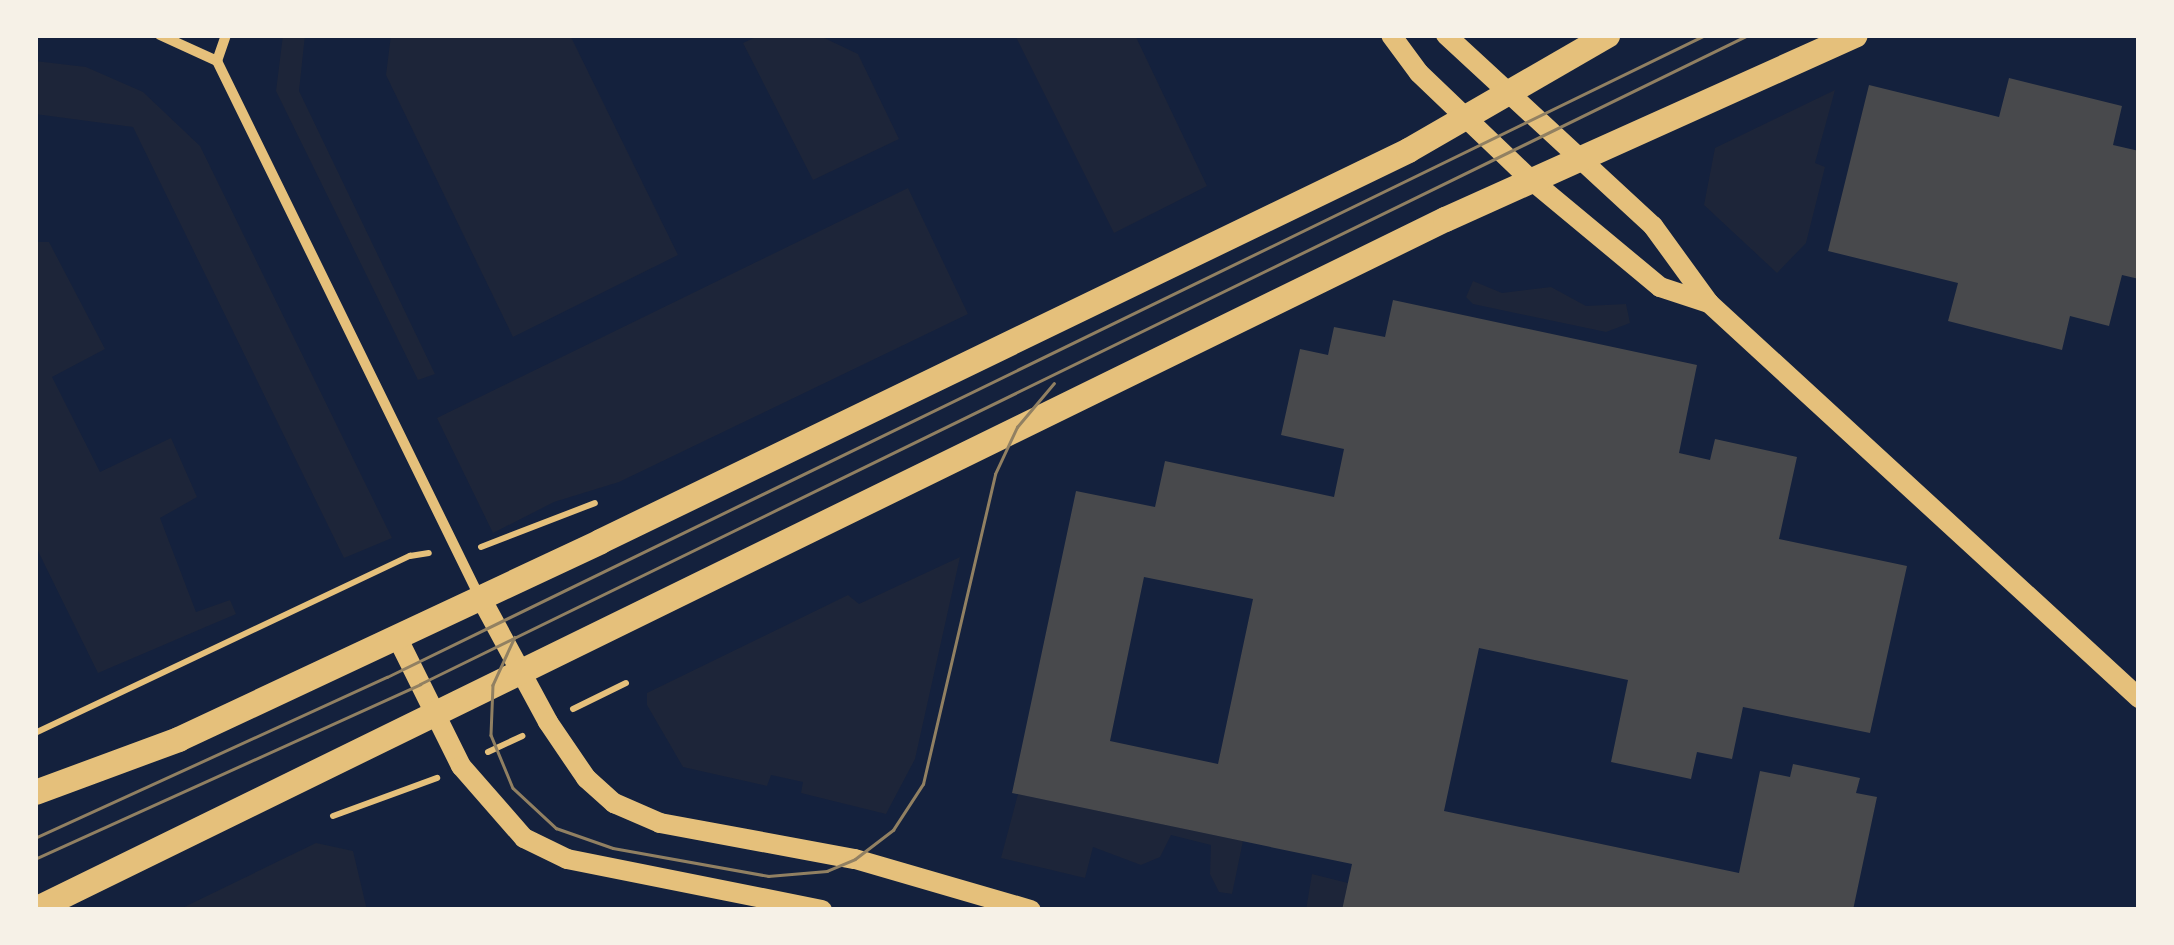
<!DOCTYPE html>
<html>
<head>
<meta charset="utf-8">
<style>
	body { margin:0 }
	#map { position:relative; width:2174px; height:945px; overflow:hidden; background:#14213d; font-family:"Varela Round",sans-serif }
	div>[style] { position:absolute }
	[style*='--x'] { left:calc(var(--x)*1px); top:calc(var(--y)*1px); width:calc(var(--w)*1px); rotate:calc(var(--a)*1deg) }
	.green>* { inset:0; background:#1d2539 }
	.building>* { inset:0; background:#48494c }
	.path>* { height:6px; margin:-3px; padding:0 3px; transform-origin:3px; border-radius:3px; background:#e5c07b }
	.minor>* { height:10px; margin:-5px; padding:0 5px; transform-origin:5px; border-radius:5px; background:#e5c07b }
	.secondary>* { height:20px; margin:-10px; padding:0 10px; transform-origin:10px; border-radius:10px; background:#e5c07b }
	.primary>* { height:25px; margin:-12.5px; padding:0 12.5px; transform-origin:12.5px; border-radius:12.5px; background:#e5c07b }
	.tram>* { height:2.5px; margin:-1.25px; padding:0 1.25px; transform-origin:1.25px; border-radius:1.25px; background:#918062 }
	span { translate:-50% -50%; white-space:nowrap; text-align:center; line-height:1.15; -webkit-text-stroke:8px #f6f1e7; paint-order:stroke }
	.frame { position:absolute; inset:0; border:38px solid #f6f1e7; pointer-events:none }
</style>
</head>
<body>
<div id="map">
	<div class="green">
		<div style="clip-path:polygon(283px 35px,305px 35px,299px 91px,435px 374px,418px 380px,276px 91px)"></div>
		<div style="clip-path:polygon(391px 35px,570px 35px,678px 255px,513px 337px,386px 75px)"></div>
		<div style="clip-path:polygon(760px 35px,818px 35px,858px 54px,899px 139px,813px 180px,743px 43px)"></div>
		<div style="clip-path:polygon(1015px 35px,1135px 35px,1207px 186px,1114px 233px)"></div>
		<div style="clip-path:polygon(35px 61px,86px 67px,143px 92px,200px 146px,392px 538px,344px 558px,133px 127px,35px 114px)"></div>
		<div style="clip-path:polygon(1835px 90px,1815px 163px,1825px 167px,1806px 243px,1777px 273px,1704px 205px,1715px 148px)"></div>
		<div style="clip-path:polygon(908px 188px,968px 314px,619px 482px,554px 502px,493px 533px,437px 418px)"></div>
		<div style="clip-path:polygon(35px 242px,49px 242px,105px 349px,52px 377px,100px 472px,171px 438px,197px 497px,160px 518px,196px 612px,230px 600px,236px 614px,98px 673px,35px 545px)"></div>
		<div style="clip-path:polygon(1473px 281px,1502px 293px,1551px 287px,1586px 306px,1626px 304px,1630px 323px,1606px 332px,1473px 304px,1466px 297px)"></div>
		<div style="clip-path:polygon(960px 557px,915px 759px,886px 814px,801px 793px,803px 782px,771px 775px,767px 786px,683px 767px,647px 705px,647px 693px,848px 595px,859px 604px)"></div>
		<div style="clip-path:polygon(1018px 794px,1243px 841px,1232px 894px,1219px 892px,1210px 874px,1211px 845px,1171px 835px,1160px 857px,1141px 865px,1093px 847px,1085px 878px,1001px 858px)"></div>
		<div style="clip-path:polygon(316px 843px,353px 851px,367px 910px,178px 910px)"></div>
		<div style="clip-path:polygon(1312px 874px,1348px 883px,1342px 910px,1306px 910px)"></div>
	</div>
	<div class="building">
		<div style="clip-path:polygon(2009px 78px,2122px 106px,2113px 145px,2139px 151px,2139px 279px,2122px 275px,2109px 326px,2070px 316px,2062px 350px,1948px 321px,1958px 283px,1828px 251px,1869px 85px,1999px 117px)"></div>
		<div style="clip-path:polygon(evenodd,1393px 300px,1697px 365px,1679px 453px,1710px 460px,1715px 439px,1797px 457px,1779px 539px,1907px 566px,1870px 733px,1743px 707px,1732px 759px,1697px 752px,1691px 779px,1611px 762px,1628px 680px,1479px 648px,1444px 811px,1739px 873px,1760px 771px,1790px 777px,1793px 764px,1860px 778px,1856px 793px,1877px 797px,1853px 910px,1342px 910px,1352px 864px,1012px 793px,1076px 491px,1155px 507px,1165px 461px,1334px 497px,1344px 449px,1281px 435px,1300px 349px,1328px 355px,1334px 327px,1385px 337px,1393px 300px,1144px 577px,1253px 599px,1218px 764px,1110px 741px,1144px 577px)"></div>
	</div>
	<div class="path">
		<div style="--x:481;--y:547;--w:122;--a:-21.1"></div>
		<div style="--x:573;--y:709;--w:59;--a:-26.1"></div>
		<div style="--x:35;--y:733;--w:415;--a:-25.3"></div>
		<div style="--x:410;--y:556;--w:19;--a:-9"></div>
		<div style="--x:488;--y:752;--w:38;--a:-25"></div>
		<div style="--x:333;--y:816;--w:111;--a:-20.1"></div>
	</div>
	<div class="minor">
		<div style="--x:160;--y:35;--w:63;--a:24.5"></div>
		<div style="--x:217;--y:61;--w:596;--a:63.91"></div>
		<div style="--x:217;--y:61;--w:28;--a:-71"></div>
	</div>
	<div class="secondary">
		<div style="--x:1391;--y:35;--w:47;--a:53.6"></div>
		<div style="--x:1419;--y:73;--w:153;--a:43.7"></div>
		<div style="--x:1530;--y:179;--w:169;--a:39.7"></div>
		<div style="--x:1660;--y:287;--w:52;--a:18.1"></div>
		<div style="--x:1446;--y:35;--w:282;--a:42.7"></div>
		<div style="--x:1653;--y:226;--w:95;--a:54"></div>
		<div style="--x:1709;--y:303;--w:584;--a:42.57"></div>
		<div style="--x:481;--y:598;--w:141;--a:61.6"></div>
		<div style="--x:548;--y:722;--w:68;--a:55.8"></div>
		<div style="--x:586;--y:778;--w:38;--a:42"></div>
		<div style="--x:614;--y:803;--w:50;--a:23.5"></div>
		<div style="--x:660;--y:823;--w:198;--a:10.5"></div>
		<div style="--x:855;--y:859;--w:183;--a:16.2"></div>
		<div style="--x:397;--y:637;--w:144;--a:63.6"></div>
		<div style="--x:461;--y:766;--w:96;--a:48.8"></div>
		<div style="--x:524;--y:838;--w:48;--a:26"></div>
		<div style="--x:567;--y:859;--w:260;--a:11.3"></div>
	</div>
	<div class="primary">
		<div style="--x:35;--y:792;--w:153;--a:-20.3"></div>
		<div style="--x:178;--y:739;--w:466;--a:-25.1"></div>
		<div style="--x:600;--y:541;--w:898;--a:-25.82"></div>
		<div style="--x:1408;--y:150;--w:230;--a:-30"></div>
		<div style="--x:35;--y:909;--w:1570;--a:-26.08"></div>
		<div style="--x:1445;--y:219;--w:449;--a:-24.2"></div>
	</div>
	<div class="tram">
		<div style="--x:515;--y:637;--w:53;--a:114.6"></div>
		<div style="--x:493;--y:685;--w:50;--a:92.3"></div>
		<div style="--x:491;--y:735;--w:57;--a:67.5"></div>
		<div style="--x:513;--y:788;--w:59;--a:42.9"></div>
		<div style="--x:556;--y:828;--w:60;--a:19.3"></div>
		<div style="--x:613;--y:848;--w:158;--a:10.2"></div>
		<div style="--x:768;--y:876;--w:59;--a:-4.8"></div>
		<div style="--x:827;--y:871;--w:30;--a:-23"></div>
		<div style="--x:855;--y:859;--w:48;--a:-37.3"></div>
		<div style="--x:893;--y:830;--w:55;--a:-56.9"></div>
		<div style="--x:923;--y:784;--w:318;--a:-76.9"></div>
		<div style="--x:995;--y:474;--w:52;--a:-64.9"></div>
		<div style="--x:1017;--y:427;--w:57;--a:-49.9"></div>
		<div style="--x:35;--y:838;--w:387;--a:-24.6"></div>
		<div style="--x:387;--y:677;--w:1466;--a:-25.97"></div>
		<div style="--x:35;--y:859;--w:423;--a:-24.4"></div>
		<div style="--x:420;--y:684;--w:1478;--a:-26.04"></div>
	</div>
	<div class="frame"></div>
</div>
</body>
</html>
